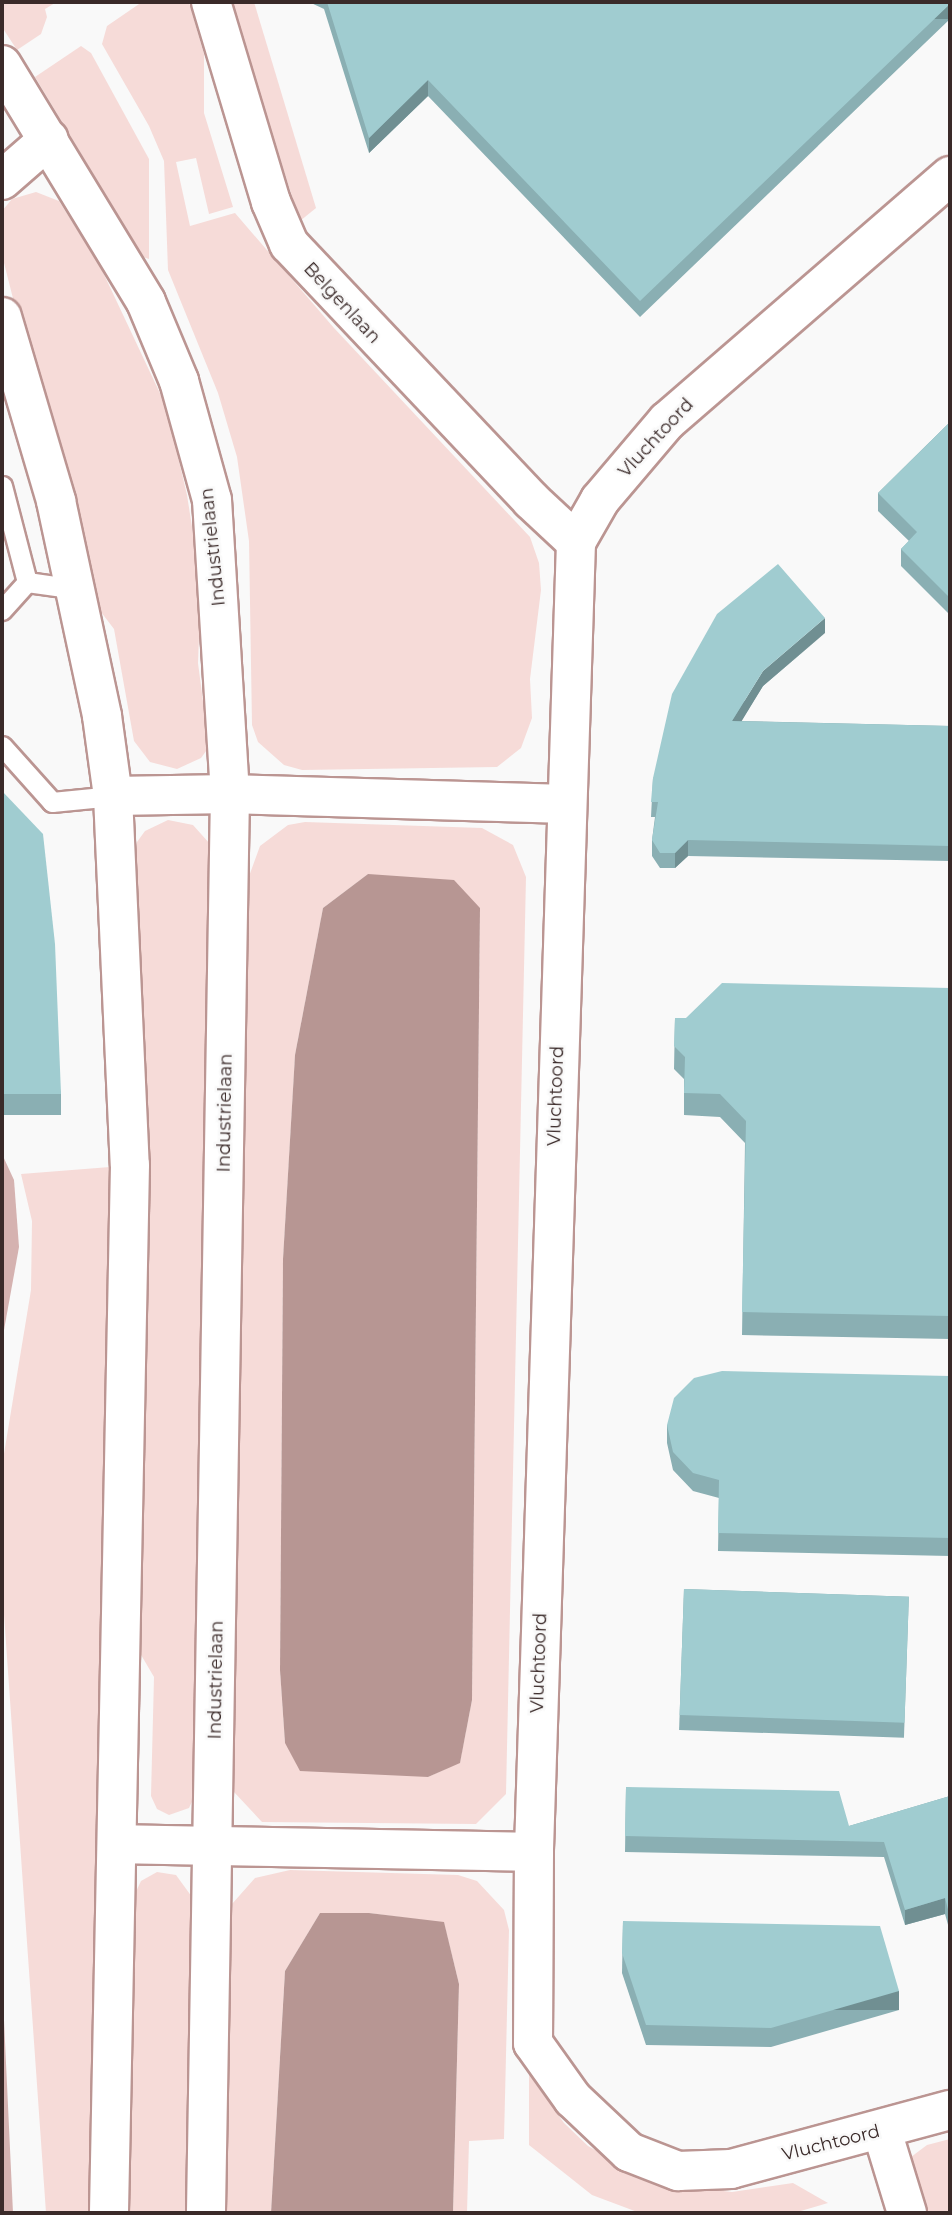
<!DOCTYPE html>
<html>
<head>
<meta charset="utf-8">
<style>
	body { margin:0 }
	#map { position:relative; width:952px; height:2215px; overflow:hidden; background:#f9f9f9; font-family:Montserrat,sans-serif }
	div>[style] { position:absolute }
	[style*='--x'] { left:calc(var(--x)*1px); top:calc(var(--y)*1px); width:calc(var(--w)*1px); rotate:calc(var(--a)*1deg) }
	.green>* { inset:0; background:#f6dbd8 }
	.forest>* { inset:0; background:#d5b2b0 }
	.water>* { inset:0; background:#b79693 }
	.roads { filter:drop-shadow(2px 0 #bb9592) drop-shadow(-2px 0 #bb9592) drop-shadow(0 2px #bb9592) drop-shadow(0 -2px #bb9592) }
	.service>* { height:19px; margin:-9.5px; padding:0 9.5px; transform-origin:9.5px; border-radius:9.5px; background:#fff }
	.minor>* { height:38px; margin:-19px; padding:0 19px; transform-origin:19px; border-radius:19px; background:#fff }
	.tertiary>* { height:38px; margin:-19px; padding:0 19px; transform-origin:19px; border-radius:19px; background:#fff }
	.secondary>* { height:38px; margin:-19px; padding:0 19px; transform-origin:19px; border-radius:19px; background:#fff }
	.wall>* { inset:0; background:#8aafb3; transform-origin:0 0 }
	.shaded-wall>* { inset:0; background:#708f92; transform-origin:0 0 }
	.building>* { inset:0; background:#a0ccd0; transform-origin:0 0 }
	span { translate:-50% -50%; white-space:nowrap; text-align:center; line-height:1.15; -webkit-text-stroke:5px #f9f9f9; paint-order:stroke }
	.street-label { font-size:18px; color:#3a2a29 }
	.frame { position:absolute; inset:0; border:4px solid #3a2a29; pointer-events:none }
</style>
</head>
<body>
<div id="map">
	<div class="green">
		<div style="clip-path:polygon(2px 2px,54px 2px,55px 3px,45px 9px,47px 17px,41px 34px,17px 50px,2px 27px)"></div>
		<div style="clip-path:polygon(142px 2px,189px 2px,204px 54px,204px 113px,233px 207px,209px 214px,196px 158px,176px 162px,190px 226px,235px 213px,334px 328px,530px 537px,539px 563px,541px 590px,530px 679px,532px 718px,521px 748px,497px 767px,302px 770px,284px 765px,258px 742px,252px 725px,249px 541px,237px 457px,218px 393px,168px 270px,164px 161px,149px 126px,102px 44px,107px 26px)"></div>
		<div style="clip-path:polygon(229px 2px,254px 2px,316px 208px,300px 221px)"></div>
		<div style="clip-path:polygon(81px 46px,91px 53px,149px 159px,149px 259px,143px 257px,35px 77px)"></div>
		<div style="clip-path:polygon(36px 192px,59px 201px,100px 266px,166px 406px,187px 495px,201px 584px,198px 663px,209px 747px,201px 758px,177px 769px,150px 762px,134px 741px,114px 629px,88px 595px,2px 255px,2px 211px,12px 199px)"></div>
		<div style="clip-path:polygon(168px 820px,193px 825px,210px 844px,195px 1795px,189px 1808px,169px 1815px,157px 1809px,151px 1796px,154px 1677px,137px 1648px,146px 1164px,142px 995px,132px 874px,137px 842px,145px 831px)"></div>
		<div style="clip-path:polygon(evenodd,305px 822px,482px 828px,513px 845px,526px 877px,506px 1794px,476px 1824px,262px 1822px,234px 1792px,248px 879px,260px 846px,288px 825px,305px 822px,368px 874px,480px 908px,472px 1700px,460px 1762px,428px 1777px,285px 1743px,280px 1670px,283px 1259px,295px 1055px,323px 908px,368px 874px)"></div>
		<div style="clip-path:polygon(110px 1167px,89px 2213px,46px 2213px,2px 1586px,2px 1466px,31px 1290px,32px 1221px,21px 1174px)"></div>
		<div style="clip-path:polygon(290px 1870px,458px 1875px,477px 1881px,504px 1910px,509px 1930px,504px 2139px,469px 2141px,467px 2213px,453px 2213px,459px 1984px,444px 1923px,369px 1913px,320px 1913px,285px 1971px,271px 2213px,221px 2213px,227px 1921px,232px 1904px,255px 1878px)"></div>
		<div style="clip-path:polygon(157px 1872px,176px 1875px,192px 1897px,189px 2213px,126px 2213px,133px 1898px,141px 1881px)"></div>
		<div style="clip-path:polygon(529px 2074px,564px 2123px,588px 2146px,654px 2183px,732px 2192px,793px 2183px,828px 2203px,794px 2213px,640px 2213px,592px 2195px,529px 2145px)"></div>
		<div style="clip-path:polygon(950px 2139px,950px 2213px,915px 2213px,908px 2167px,911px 2157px,927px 2145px)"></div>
	</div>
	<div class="forest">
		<div style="clip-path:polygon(2px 1154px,14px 1180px,19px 1247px,2px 1341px)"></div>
		<div style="clip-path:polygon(2px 1971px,2px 1977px,13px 2213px,2px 2213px)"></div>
	</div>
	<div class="water">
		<div style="clip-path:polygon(368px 874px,454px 880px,480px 908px,472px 1700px,460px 1763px,428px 1777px,300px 1771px,285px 1743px,280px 1670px,283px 1259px,295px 1055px,323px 908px)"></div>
		<div style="clip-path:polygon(320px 1913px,369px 1913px,444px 1922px,459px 1984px,453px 2213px,271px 2213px,285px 1971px)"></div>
	</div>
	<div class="roads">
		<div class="service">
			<div style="--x:2;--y:486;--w:99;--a:75.4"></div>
			<div style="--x:27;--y:582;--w:38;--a:132"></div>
			<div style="--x:27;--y:582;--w:49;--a:8.1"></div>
			<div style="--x:2;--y:746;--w:75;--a:48.2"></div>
			<div style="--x:52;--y:802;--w:61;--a:-5.6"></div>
		</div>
		<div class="minor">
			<div style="--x:211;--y:2;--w:209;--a:73.3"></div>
			<div style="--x:271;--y:202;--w:46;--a:66.8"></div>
			<div style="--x:289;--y:244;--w:352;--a:46.6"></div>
			<div style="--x:531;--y:500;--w:62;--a:43"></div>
			<div style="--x:950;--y:176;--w:374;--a:139.1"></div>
			<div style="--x:667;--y:421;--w:104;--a:130.3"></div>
			<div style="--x:600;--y:500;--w:48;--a:119.7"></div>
			<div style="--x:576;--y:542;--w:1311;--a:91.84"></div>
			<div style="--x:534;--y:1852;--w:191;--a:90.3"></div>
			<div style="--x:533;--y:2043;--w:69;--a:54.5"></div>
			<div style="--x:573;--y:2099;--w:77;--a:43.4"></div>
			<div style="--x:629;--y:2152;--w:53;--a:21.2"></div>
			<div style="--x:678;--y:2171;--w:53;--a:-2.2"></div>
			<div style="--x:731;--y:2169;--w:227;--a:-15.1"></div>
			<div style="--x:113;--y:796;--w:117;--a:-1"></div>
			<div style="--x:230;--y:794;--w:335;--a:1.7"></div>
			<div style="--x:117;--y:1844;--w:417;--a:1.1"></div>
			<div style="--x:882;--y:2131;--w:86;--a:73"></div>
		</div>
		<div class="tertiary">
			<div style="--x:2;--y:180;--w:62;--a:-41.1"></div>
		</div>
		<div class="secondary">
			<div style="--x:2;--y:65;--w:277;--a:58.7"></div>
			<div style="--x:146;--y:302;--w:86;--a:67.3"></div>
			<div style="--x:179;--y:381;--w:123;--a:74.5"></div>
			<div style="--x:212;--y:500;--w:295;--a:86.5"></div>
			<div style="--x:230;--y:794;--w:1419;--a:90.97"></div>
			<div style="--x:2;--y:317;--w:192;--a:73.6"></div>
			<div style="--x:56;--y:501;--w:220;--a:77.9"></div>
			<div style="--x:102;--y:716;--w:81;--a:82.2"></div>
			<div style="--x:113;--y:796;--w:369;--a:87.4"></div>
			<div style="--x:130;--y:1165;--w:1048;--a:91.15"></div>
		</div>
	</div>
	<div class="wall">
		<div style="clip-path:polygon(309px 2px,950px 2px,950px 19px,640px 317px,428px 96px,369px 153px,324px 9px)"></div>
		<div style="clip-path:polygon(950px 422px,950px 615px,901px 566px,901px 549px,909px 541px,878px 511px,878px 493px)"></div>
		<div style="clip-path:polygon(825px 633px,763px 686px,741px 721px,950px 726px,950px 861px,688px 856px,675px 868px,660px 868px,652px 856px,652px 840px,655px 817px,651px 817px,653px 778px)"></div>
		<div style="clip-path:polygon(2px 791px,61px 1094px,61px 1115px,2px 1115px)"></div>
		<div style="clip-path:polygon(950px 988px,950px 1339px,742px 1335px,745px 1143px,720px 1117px,684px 1115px,684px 1079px,674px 1069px,675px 1018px,686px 1018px)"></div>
		<div style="clip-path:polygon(950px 1376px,950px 1556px,718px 1551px,719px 1498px,693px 1491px,673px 1470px,667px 1443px,667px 1425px)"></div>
		<div style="left:684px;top:1589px;width:225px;height:141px;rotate:2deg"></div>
		<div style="clip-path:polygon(626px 1787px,849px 1826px,950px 1796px,950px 1932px,945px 1914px,905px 1925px,884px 1857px,625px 1852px)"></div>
		<div style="clip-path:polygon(623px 1921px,899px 2010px,771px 2047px,646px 2045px,622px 1973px)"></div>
	</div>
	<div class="shaded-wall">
		<div style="left:950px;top:4px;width:15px;height:429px;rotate:90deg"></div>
		<div style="clip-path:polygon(428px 80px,428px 96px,369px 153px,369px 138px)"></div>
		<div style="clip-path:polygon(825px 618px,825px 633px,763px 686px,732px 737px,732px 721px,763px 671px)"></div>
		<div style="clip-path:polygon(688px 840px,688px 856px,675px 868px,675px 853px)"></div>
		<div style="clip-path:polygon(945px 1898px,945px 1914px,905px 1925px,905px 1910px)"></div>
		<div style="left:899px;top:1991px;width:19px;height:133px;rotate:90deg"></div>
	</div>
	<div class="building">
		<div style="clip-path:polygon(327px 2px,950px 2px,950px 4px,640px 301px,428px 80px,369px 138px)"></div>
		<div style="clip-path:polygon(950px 422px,950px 598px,901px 549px,917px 532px,878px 493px)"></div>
		<div style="clip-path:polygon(778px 564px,825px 618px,763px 671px,732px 721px,950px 726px,950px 846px,688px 840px,675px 853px,660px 853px,652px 840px,658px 802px,651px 802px,653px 778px,672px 694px,717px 614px)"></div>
		<div style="clip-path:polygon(2px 791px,43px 834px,55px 944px,61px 1094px,2px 1094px)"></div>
		<div style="clip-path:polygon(722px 983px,950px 988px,950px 1316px,742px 1312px,746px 1121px,720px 1094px,684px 1093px,685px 1057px,674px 1046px,675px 1018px,686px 1018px)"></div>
		<div style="clip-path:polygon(722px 1371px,950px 1376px,950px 1538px,718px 1533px,719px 1480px,693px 1473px,673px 1452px,667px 1425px,674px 1398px,694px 1378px)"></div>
		<div style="left:684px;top:1589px;width:225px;height:126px;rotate:2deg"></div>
		<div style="clip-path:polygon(626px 1787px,839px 1791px,849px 1826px,950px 1796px,950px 1917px,945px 1898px,905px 1910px,884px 1842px,625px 1836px)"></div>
		<div style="clip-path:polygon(623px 1921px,880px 1926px,899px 1991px,771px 2028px,646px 2025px,622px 1953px)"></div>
	</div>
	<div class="street-label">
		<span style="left:342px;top:303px;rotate:47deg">Belgenlaan</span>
		<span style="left:656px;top:438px;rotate:-47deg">Vluchtoord</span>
		<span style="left:213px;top:547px;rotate:-96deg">Industrielaan</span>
		<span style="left:556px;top:1096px;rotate:-88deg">Vluchtoord</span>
		<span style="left:225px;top:1113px;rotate:-89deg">Industrielaan</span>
		<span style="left:539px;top:1663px;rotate:-88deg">Vluchtoord</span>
		<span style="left:216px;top:1680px;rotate:-89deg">Industrielaan</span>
		<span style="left:831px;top:2143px;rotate:-14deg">Vluchtoord</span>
	</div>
	<div class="frame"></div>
</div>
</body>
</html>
